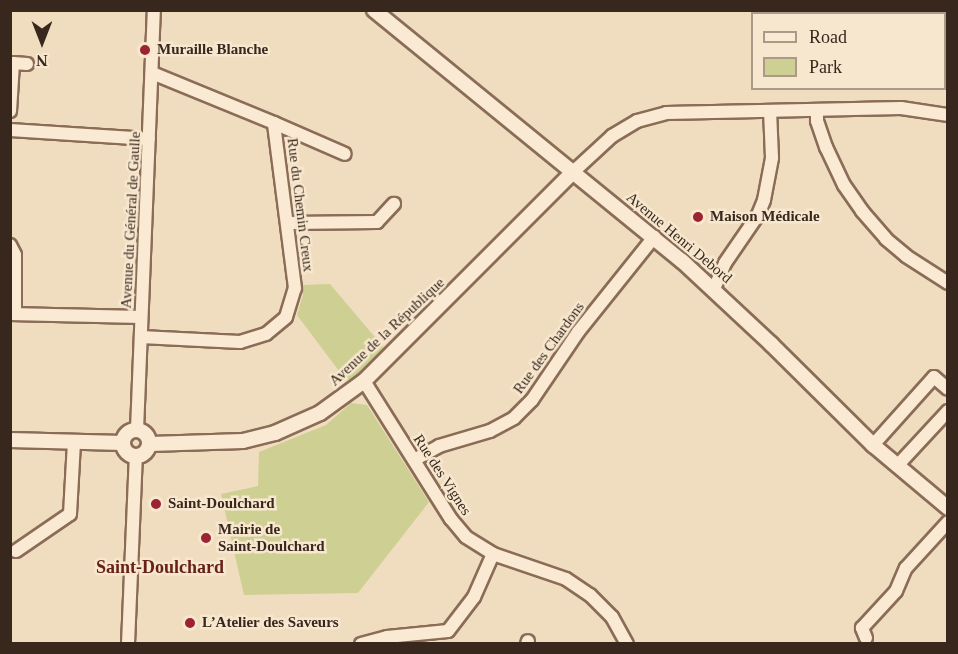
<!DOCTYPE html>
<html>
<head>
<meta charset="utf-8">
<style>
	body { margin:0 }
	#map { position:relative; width:958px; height:654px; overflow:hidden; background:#f0dcbf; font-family:"Times New Roman",serif }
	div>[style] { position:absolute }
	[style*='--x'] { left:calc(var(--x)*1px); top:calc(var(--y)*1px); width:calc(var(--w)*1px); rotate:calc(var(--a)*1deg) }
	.green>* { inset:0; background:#cecf93 }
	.roads { filter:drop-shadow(2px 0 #8a6c57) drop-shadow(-2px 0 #8a6c57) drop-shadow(0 2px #8a6c57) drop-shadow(0 -2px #8a6c57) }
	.minor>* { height:12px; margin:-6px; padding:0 6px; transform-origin:6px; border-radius:6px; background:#fbead3 }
	.tertiary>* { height:14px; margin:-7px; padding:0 7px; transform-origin:7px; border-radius:7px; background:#fbead3 }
	.tertiary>.ring { margin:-7px; padding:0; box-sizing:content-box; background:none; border:14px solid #fbead3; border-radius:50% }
	.dots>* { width:16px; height:16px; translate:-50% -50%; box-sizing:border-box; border:3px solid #f7e7cf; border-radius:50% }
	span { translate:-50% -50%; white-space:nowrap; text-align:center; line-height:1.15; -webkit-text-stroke:5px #f7e7cf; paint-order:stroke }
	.poi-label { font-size:15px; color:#38271c; font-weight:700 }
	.left { translate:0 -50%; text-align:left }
	.street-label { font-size:15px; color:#38271c }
	.quarter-label { font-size:18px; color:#672119; font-weight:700 }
	.frame { position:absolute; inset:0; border:12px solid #38271c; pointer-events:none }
	.legend { position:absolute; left:751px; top:12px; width:195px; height:78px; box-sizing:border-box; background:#f7e7cf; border:2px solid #ab9a87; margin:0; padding:8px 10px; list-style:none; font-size:18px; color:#38271c }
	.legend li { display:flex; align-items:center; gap:12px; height:30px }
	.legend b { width:30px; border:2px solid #ab9a87 }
	.north { position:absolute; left:12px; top:12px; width:60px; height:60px; -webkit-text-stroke:4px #f7e7cf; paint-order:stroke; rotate:180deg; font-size:16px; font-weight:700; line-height:24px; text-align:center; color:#38271c }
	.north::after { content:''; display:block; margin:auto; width:21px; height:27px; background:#38271c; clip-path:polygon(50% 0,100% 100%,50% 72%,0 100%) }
</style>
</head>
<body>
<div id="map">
	<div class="green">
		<div style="clip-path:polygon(330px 284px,384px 348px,348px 383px,297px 315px,303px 295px,303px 285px)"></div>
		<div style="clip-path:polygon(351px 403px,367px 405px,429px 502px,358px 593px,244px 595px,221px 494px,258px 486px,259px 452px,326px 425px)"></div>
	</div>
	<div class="roads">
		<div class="minor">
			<div style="--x:817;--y:110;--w:11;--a:90"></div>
			<div style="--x:817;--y:121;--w:28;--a:71"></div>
			<div style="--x:826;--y:147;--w:42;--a:64.7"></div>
			<div style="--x:844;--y:185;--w:32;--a:55"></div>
			<div style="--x:862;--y:211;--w:37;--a:49"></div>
			<div style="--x:886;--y:239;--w:26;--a:40"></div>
			<div style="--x:906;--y:256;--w:50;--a:32.7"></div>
			<div style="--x:10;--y:111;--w:48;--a:-86.4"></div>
			<div style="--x:13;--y:63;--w:14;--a:4"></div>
			<div style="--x:274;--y:123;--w:77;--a:23.6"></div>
			<div style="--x:10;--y:130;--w:139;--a:3.7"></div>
			<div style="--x:573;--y:172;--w:53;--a:-42.7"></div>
			<div style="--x:612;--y:136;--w:29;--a:-31"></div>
			<div style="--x:637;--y:121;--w:30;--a:-15"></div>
			<div style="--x:666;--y:113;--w:235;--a:-1.2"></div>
			<div style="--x:901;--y:108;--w:48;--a:8.5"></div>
			<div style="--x:288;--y:223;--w:89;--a:-0.6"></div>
			<div style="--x:377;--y:222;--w:25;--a:-47"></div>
			<div style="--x:10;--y:245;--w:11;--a:63"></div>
			<div style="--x:15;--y:255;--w:59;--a:90"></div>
			<div style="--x:714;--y:289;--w:28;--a:-67"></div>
			<div style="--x:725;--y:263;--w:58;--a:-55.5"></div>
			<div style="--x:758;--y:215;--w:16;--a:-68"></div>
			<div style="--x:764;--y:200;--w:43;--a:-79.2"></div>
			<div style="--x:772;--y:158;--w:47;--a:-92.4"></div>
			<div style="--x:10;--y:314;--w:131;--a:1.3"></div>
			<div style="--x:141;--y:337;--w:99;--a:2.9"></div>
			<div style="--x:240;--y:342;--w:27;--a:-17"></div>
			<div style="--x:266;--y:334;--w:26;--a:-40"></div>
			<div style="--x:286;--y:317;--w:30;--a:-73"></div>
			<div style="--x:295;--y:288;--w:166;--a:-97.3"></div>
			<div style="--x:274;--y:123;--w:132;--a:-157.7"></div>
			<div style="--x:364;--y:381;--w:163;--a:57.8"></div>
			<div style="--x:451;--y:519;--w:23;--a:50"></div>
			<div style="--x:466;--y:537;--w:32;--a:32"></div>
			<div style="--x:493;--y:554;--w:77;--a:18.9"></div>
			<div style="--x:566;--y:579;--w:29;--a:34"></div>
			<div style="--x:590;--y:595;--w:31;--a:45"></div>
			<div style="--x:612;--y:617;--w:31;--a:61"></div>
			<div style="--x:137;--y:430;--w:420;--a:-87.7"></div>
			<div style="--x:873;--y:445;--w:91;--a:-48.1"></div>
			<div style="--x:934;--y:377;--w:18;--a:41"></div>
			<div style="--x:414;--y:460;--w:29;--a:-29"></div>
			<div style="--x:439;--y:446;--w:53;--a:-16.4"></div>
			<div style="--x:490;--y:431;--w:27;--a:-28"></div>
			<div style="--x:514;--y:418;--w:25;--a:-45"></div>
			<div style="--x:532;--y:400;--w:82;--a:-55.9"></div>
			<div style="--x:578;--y:332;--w:122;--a:-51.3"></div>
			<div style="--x:897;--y:466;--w:75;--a:-47.2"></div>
			<div style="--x:16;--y:551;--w:65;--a:-34.4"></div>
			<div style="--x:70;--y:514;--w:72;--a:-86.8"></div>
			<div style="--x:866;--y:638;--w:11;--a:-112"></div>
			<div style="--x:862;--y:628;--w:50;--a:-47.4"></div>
			<div style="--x:896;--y:591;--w:25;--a:-67"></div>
			<div style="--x:906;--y:568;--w:62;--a:-47.6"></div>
			<div style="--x:128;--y:644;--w:187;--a:-87.6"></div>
			<div style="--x:361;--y:644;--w:27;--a:-15"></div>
			<div style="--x:387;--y:637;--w:61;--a:-5.6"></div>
			<div style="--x:448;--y:631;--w:43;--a:-52.6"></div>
			<div style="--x:474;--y:597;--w:47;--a:-66.2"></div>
			<div style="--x:527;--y:644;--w:3;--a:-72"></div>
		</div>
		<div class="tertiary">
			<div style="--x:374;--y:10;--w:397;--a:39.2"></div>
			<div style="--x:682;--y:261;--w:122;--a:43"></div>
			<div style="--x:771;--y:344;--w:144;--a:44.7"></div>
			<div style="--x:873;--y:445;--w:98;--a:40"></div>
			<div class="ring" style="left:123px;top:430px;width:12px;height:12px"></div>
			<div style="--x:10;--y:440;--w:113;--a:1.5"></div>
			<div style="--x:150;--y:444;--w:93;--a:-1.8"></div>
			<div style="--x:243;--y:441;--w:33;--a:-14"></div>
			<div style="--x:275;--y:433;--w:49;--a:-24"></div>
			<div style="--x:320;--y:413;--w:54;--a:-36"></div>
			<div style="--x:364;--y:381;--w:296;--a:-45"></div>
		</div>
	</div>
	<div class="dots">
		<div style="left:145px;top:50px;background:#9c2331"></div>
		<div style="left:698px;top:217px;background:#9c2331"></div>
		<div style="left:156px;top:504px;background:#9c2331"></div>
		<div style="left:206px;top:538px;background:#9c2331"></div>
		<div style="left:190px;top:623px;background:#9c2331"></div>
	</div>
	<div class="poi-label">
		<span class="left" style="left:157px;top:50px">Muraille Blanche</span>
		<span class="left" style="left:710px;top:217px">Maison Médicale</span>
		<span class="left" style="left:168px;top:504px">Saint-Doulchard</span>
		<span class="left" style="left:218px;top:538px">Mairie de<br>Saint-Doulchard</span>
		<span class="left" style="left:202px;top:623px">L’Atelier des Saveurs</span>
	</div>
	<div class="street-label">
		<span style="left:300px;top:205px;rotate:83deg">Rue du Chemin Creux</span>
		<span style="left:131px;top:220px;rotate:-87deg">Avenue du Général de Gaulle</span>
		<span style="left:679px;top:238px;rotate:40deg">Avenue Henri Debord</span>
		<span style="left:387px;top:332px;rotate:-43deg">Avenue de la République</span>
		<span style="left:549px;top:348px;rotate:-54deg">Rue des Chardons</span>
		<span style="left:442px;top:475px;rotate:57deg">Rue des Vignes</span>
	</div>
	<div class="quarter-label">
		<span style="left:160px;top:567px">Saint-Doulchard</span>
	</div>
	<div class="frame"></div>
	<ul class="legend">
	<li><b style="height:8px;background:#fbead3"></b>Road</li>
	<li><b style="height:16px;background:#cecf93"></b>Park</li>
	</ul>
	<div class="north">N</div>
</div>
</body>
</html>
